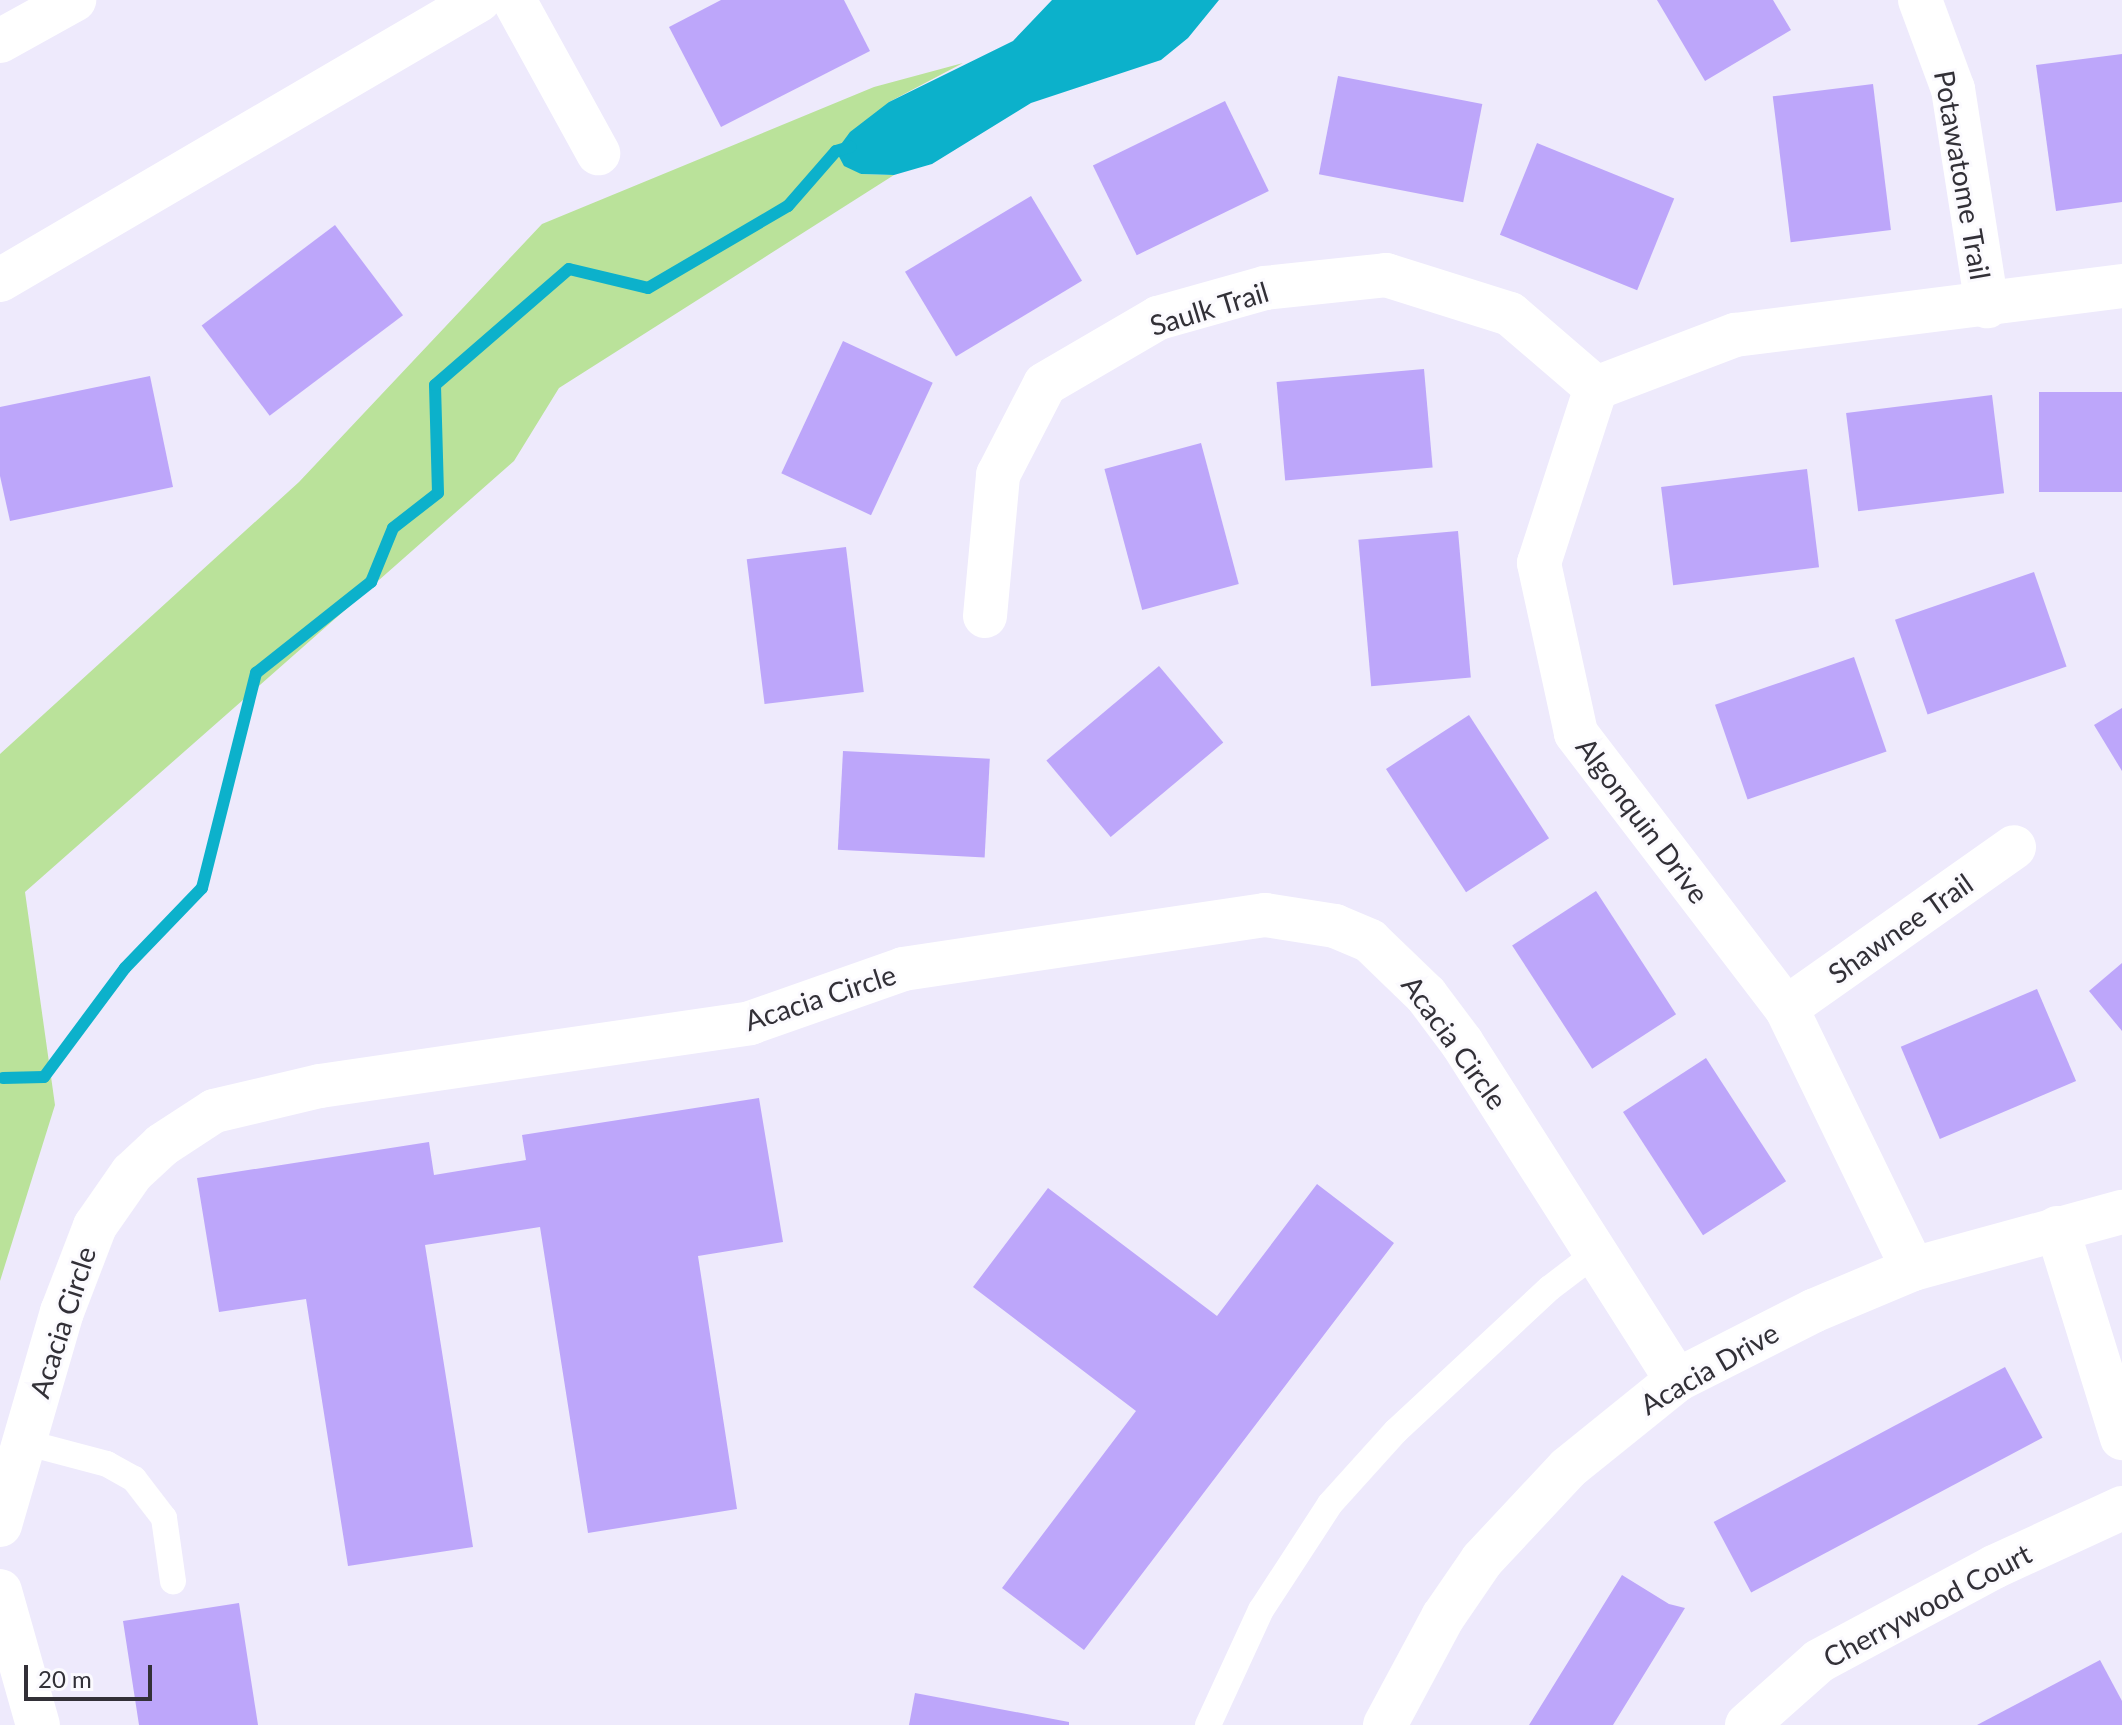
<!DOCTYPE html>
<html>
<head>
<meta charset="utf-8">
<style>
	body { margin:0 }
	#map { position:relative; width:2122px; height:1725px; overflow:hidden; background:#eeeafc; font-family:Lato,sans-serif }
	div>[style] { position:absolute }
	[style*='--x'] { left:calc(var(--x)*1px); top:calc(var(--y)*1px); width:calc(var(--w)*1px); rotate:calc(var(--a)*1deg) }
	.green>* { inset:0; background:#bae29a }
	.water>* { inset:0; background:#0cb1cb }
	.stream>* { height:12px; margin:-6px; padding:0 6px; transform-origin:6px; border-radius:6px; background:#0cb1cb }
	.building>* { inset:0; background:#bda6fa; transform-origin:0 0 }
	.service>* { height:26px; margin:-13px; padding:0 13px; transform-origin:13px; border-radius:13px; background:#fff }
	.minor>* { height:44px; margin:-22px; padding:0 22px; transform-origin:22px; border-radius:22px; background:#fff }
	.primary>* { height:44px; margin:-22px; padding:0 22px; transform-origin:22px; border-radius:22px; background:#fff }
	span { translate:-50% -50%; white-space:nowrap; text-align:center; line-height:1.15; -webkit-text-stroke:6px #fbfafe; paint-order:stroke }
	.street-label { font-size:28px; color:#323037 }
	.scale { position:absolute; left:24px; top:1665px; width:128px; height:36px; box-sizing:border-box; border:4px solid #323037; border-top:0; padding-left:10px; font-size:24px; line-height:28px; white-space:nowrap; color:#323037; -webkit-text-stroke:6px #fbfafe; paint-order:stroke }
</style>
</head>
<body>
<div id="map">
	<div class="green">
		<div style="clip-path:polygon(963px 63px,889px 102px,860px 174px,894px 175px,559px 388px,514px 461px,25px 892px,55px 1105px,0 1281px,0 754px,299px 482px,542px 224px,874px 87px)"></div>
	</div>
	<div class="water">
		<div style="clip-path:polygon(1052px 0,1219px 0,1188px 38px,1161px 60px,1031px 103px,932px 164px,894px 175px,861px 174px,844px 166px,836px 151px,850px 132px,889px 102px,1013px 41px)"></div>
	</div>
	<div class="stream">
		<div style="--x:3;--y:1078;--w:41;--a:-1.4"></div>
		<div style="--x:44;--y:1077;--w:136;--a:-53.4"></div>
		<div style="--x:125;--y:968;--w:111;--a:-46.1"></div>
		<div style="--x:202;--y:888;--w:222;--a:-75.9"></div>
		<div style="--x:256;--y:673;--w:147;--a:-38.4"></div>
		<div style="--x:371;--y:582;--w:58;--a:-67.8"></div>
		<div style="--x:393;--y:528;--w:57;--a:-37.9"></div>
		<div style="--x:438;--y:493;--w:108;--a:-91.6"></div>
		<div style="--x:435;--y:385;--w:177;--a:-40.9"></div>
		<div style="--x:569;--y:269;--w:81;--a:13.5"></div>
		<div style="--x:648;--y:288;--w:162;--a:-30.4"></div>
		<div style="--x:788;--y:206;--w:73;--a:-48.9"></div>
		<div style="--x:836;--y:151;--w:15;--a:-16"></div>
	</div>
	<div class="building">
		<div style="clip-path:polygon(721px 0,844px 0,870px 51px,721px 127px,669px 27px)"></div>
		<div style="clip-path:polygon(1657px 0,1773px 0,1791px 30px,1705px 81px)"></div>
		<div style="clip-path:polygon(2122px 54px,2122px 202px,2056px 211px,2036px 65px)"></div>
		<div style="left:1338px;top:76px;width:147px;height:100px;rotate:11deg"></div>
		<div style="left:1873px;top:84px;width:147px;height:101px;rotate:83deg"></div>
		<div style="left:1225px;top:101px;width:100px;height:147px;rotate:64deg"></div>
		<div style="left:1537px;top:143px;width:148px;height:99px;rotate:22deg"></div>
		<div style="left:1031px;top:196px;width:99px;height:147px;rotate:59deg"></div>
		<div style="left:335px;top:225px;width:113px;height:167px;rotate:53deg"></div>
		<div style="left:843px;top:341px;width:99px;height:146px;rotate:25deg"></div>
		<div style="left:1424px;top:369px;width:99px;height:148px;rotate:85deg"></div>
		<div style="clip-path:polygon(150px 376px,173px 487px,10px 521px,0 476px,0 407px)"></div>
		<div style="left:2122px;top:392px;width:100px;height:83px;rotate:90deg"></div>
		<div style="left:1992px;top:395px;width:99px;height:147px;rotate:83deg"></div>
		<div style="left:1201px;top:443px;width:146px;height:100px;rotate:75deg"></div>
		<div style="left:1807px;top:469px;width:99px;height:147px;rotate:83deg"></div>
		<div style="left:1458px;top:531px;width:147px;height:100px;rotate:85deg"></div>
		<div style="left:846px;top:547px;width:146px;height:100px;rotate:83deg"></div>
		<div style="left:2034px;top:572px;width:100px;height:147px;rotate:71deg"></div>
		<div style="left:1854px;top:657px;width:100px;height:147px;rotate:71deg"></div>
		<div style="left:1159px;top:666px;width:100px;height:147px;rotate:50deg"></div>
		<div style="clip-path:polygon(2122px 708px,2122px 771px,2094px 725px)"></div>
		<div style="left:1469px;top:715px;width:147px;height:99px;rotate:57deg"></div>
		<div style="left:843px;top:751px;width:147px;height:99px;rotate:3deg"></div>
		<div style="left:1596px;top:891px;width:147px;height:100px;rotate:57deg"></div>
		<div style="clip-path:polygon(2122px 963px,2122px 1031px,2089px 991px)"></div>
		<div style="left:2037px;top:989px;width:100px;height:148px;rotate:67deg"></div>
		<div style="left:1706px;top:1058px;width:147px;height:99px;rotate:57deg"></div>
		<div style="clip-path:polygon(759px 1098px,783px 1242px,698px 1256px,737px 1509px,588px 1533px,540px 1227px,425px 1245px,473px 1547px,348px 1566px,306px 1299px,219px 1312px,197px 1178px,429px 1142px,434px 1175px,526px 1160px,522px 1135px)"></div>
		<div style="clip-path:polygon(1317px 1184px,1394px 1243px,1084px 1650px,1002px 1588px,1136px 1411px,973px 1287px,1048px 1188px,1217px 1316px)"></div>
		<div style="left:2005px;top:1367px;width:80px;height:330px;rotate:62deg"></div>
		<div style="clip-path:polygon(1622px 1575px,1669px 1604px,1685px 1608px,1613px 1725px,1529px 1725px)"></div>
		<div style="clip-path:polygon(239px 1603px,258px 1725px,139px 1725px,123px 1621px)"></div>
		<div style="clip-path:polygon(2100px 1660px,2122px 1701px,2122px 1725px,1977px 1725px)"></div>
		<div style="clip-path:polygon(915px 1693px,1069px 1722px,1069px 1725px,909px 1725px)"></div>
	</div>
	<div class="service">
		<div style="--x:24;--y:1442;--w:86;--a:14.8"></div>
		<div style="--x:107;--y:1464;--w:31;--a:29"></div>
		<div style="--x:134;--y:1479;--w:49;--a:52.4"></div>
		<div style="--x:164;--y:1518;--w:64;--a:81.9"></div>
		<div style="--x:1208;--y:1725;--w:127;--a:-65.3"></div>
		<div style="--x:1261;--y:1610;--w:126;--a:-56.9"></div>
		<div style="--x:1330;--y:1504;--w:98;--a:-47.9"></div>
		<div style="--x:1396;--y:1431;--w:210;--a:-42.9"></div>
		<div style="--x:1550;--y:1288;--w:58;--a:-37.3"></div>
	</div>
	<div class="minor">
		<div style="--x:514;--y:0;--w:175;--a:61.2"></div>
		<div style="--x:1920;--y:0;--w:95;--a:69.7"></div>
		<div style="--x:1953;--y:89;--w:220;--a:81.1"></div>
		<div style="--x:0;--y:280;--w:555;--a:-30.31"></div>
		<div style="--x:985;--y:616;--w:142;--a:-84.7"></div>
		<div style="--x:998;--y:475;--w:102;--a:-62.7"></div>
		<div style="--x:1045;--y:384;--w:131;--a:-30.3"></div>
		<div style="--x:1158;--y:318;--w:111;--a:-15.7"></div>
		<div style="--x:1265;--y:288;--w:122;--a:-6.1"></div>
		<div style="--x:1386;--y:275;--w:130;--a:17.5"></div>
		<div style="--x:1510;--y:314;--w:113;--a:40.7"></div>
		<div style="--x:1786;--y:1008;--w:279;--a:-35.2"></div>
		<div style="--x:2057;--y:1228;--w:220;--a:72.8"></div>
		<div style="--x:1913;--y:1269;--w:290;--a:-115.9"></div>
		<div style="--x:1786;--y:1008;--w:346;--a:-127.4"></div>
		<div style="--x:1576;--y:733;--w:174;--a:-102.3"></div>
		<div style="--x:1539;--y:563;--w:184;--a:-72"></div>
		<div style="--x:1596;--y:388;--w:149;--a:-20.9"></div>
		<div style="--x:1735;--y:335;--w:390;--a:-7.2"></div>
		<div style="--x:0;--y:1525;--w:222;--a:-73.8"></div>
		<div style="--x:62;--y:1312;--w:92;--a:-69"></div>
		<div style="--x:95;--y:1226;--w:65;--a:-55.1"></div>
		<div style="--x:132;--y:1173;--w:41;--a:-43"></div>
		<div style="--x:162;--y:1145;--w:62;--a:-33.2"></div>
		<div style="--x:214;--y:1111;--w:109;--a:-13.3"></div>
		<div style="--x:320;--y:1086;--w:435;--a:-8.3"></div>
		<div style="--x:750;--y:1023;--w:162;--a:-19.4"></div>
		<div style="--x:903;--y:969;--w:366;--a:-8.5"></div>
		<div style="--x:1265;--y:915;--w:71;--a:8.9"></div>
		<div style="--x:1335;--y:926;--w:38;--a:23"></div>
		<div style="--x:1370;--y:941;--w:78;--a:44"></div>
		<div style="--x:1426;--y:995;--w:60;--a:53.1"></div>
		<div style="--x:1462;--y:1043;--w:400;--a:57.5"></div>
		<div style="--x:0;--y:1591;--w:139;--a:74.2"></div>
		<div style="--x:1385;--y:1725;--w:123;--a:-61.8"></div>
		<div style="--x:1443;--y:1617;--w:69;--a:-55.6"></div>
		<div style="--x:1482;--y:1560;--w:126;--a:-46.9"></div>
		<div style="--x:1568;--y:1468;--w:140;--a:-38.9"></div>
		<div style="--x:1677;--y:1380;--w:153;--a:-26.9"></div>
		<div style="--x:1813;--y:1311;--w:108;--a:-22.8"></div>
		<div style="--x:1913;--y:1269;--w:217;--a:-15.3"></div>
		<div style="--x:1747;--y:1725;--w:96;--a:-41.6"></div>
		<div style="--x:1819;--y:1661;--w:199;--a:-28.2"></div>
		<div style="--x:1994;--y:1567;--w:141;--a:-24.7"></div>
	</div>
	<div class="primary">
		<div style="--x:0;--y:41;--w:85;--a:-29"></div>
	</div>
	<div class="street-label">
		<span style="left:1963px;top:175px;rotate:80deg">Potawatome Trail</span>
		<span style="left:1209px;top:308px;rotate:-17deg">Saulk Trail</span>
		<span style="left:1643px;top:820px;rotate:53deg">Algonquin Drive</span>
		<span style="left:1900px;top:928px;rotate:-35deg">Shawnee Trail</span>
		<span style="left:820px;top:997px;rotate:-18deg">Acacia Circle</span>
		<span style="left:1455px;top:1042px;rotate:54deg">Acacia Circle</span>
		<span style="left:62px;top:1322px;rotate:-72deg">Acacia Circle</span>
		<span style="left:1709px;top:1368px;rotate:-30deg">Acacia Drive</span>
		<span style="left:1927px;top:1605px;rotate:-28deg">Cherrywood Court</span>
	</div>
	<div class="scale">20 m</div>
</div>
</body>
</html>
